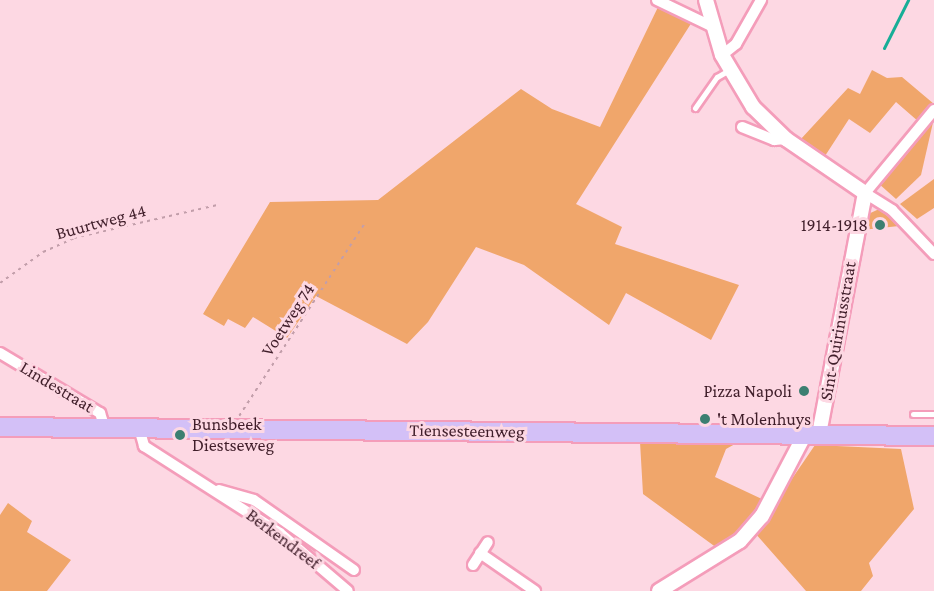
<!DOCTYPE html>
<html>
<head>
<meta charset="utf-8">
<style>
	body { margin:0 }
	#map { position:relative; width:934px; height:591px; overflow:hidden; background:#fdd8e3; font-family:"Crimson Pro",serif }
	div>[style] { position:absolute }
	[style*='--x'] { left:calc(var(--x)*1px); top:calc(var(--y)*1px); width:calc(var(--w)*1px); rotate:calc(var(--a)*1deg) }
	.green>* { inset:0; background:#f0a66b }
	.stream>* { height:3px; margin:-1.5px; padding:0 1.5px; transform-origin:1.5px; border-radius:1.5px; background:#17ae97 }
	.path>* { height:1.5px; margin-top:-0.75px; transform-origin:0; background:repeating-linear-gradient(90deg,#c29eaa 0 3px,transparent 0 7.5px) }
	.roads { filter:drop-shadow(2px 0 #f49dba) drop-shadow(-2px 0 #f49dba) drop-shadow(0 2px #f49dba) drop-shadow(0 -2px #f49dba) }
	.service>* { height:5px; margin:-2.5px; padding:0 2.5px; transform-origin:2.5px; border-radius:2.5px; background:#fff }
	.minor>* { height:10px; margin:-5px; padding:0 5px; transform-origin:5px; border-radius:5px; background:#fff }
	.tertiary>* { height:14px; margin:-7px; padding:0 7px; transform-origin:7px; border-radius:7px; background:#fff }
	.primary>* { height:18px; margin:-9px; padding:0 9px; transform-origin:9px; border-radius:9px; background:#d3c0f7 }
	.dots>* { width:16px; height:16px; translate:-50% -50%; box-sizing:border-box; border:3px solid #fdd8e3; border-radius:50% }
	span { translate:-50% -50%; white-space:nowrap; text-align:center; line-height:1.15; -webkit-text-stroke:6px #fdd8e3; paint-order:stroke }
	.street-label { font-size:18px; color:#401e2a }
	.poi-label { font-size:18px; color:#401e2a }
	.right { translate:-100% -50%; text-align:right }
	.left { translate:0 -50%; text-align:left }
</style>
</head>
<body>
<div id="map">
	<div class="green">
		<div style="clip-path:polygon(659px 5px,692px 22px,576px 204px,622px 227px,615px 244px,739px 285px,711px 340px,626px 293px,609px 325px,524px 265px,476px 247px,428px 322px,407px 344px,316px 296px,287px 338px,253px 317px,245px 328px,228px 319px,224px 326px,203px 314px,270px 202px,378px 200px,521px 89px,552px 109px,600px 127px)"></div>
		<div style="clip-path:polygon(872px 70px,887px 78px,902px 77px,934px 104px,919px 122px,896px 102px,870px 133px,849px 119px,825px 156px,800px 140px,848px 88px,860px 94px)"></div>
		<div style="clip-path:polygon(934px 118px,921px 175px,896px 199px,878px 183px)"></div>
		<div style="clip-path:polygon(934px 179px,934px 208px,917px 219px,900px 204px)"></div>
		<div style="clip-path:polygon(877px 210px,881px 210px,899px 226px,862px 230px,866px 215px)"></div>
		<div style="clip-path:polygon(640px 442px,735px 444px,726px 449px,715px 477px,764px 500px,747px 525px,717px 548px,643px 494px)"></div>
		<div style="clip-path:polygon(815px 445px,901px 449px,914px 509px,869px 563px,873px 576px,861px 591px,806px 591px,755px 533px)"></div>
		<div style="clip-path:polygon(8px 503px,32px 521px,27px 532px,71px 560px,47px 591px,0 591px,0 515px)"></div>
	</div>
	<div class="stream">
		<div style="--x:884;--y:48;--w:54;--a:-63.4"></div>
	</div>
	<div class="path">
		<div style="--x:0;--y:283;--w:53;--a:-35.8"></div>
		<div style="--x:43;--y:252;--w:34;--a:-24"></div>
		<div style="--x:74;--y:238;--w:147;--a:-13"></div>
		<div style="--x:239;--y:416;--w:230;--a:-56.9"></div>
	</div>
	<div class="roads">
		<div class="service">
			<div style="--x:695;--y:108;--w:38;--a:-55"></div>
			<div style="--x:717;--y:77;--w:14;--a:-30"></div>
			<div style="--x:913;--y:414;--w:21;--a:0"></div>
		</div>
		<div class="minor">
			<div style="--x:657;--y:0;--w:60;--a:25.7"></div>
			<div style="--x:722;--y:55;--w:18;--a:-38"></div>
			<div style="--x:736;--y:44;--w:51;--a:-60.4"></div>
			<div style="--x:934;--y:110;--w:108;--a:129.7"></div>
			<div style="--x:865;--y:193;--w:32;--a:32"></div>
			<div style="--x:892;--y:210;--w:61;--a:46.3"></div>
			<div style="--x:742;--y:127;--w:35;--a:22"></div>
			<div style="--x:774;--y:140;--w:12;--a:-5"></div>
			<div style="--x:0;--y:353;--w:117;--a:31"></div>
			<div style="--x:100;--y:413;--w:16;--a:72"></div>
			<div style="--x:139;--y:428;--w:19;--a:74"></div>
			<div style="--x:144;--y:446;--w:161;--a:32.6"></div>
			<div style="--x:280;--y:533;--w:89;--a:40.5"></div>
			<div style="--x:219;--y:490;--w:36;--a:16"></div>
			<div style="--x:254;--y:500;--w:122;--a:35"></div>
			<div style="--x:480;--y:553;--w:67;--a:34.6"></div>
			<div style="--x:473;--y:565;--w:27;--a:-57"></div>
		</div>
		<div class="tertiary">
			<div style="--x:706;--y:0;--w:57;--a:73.8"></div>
			<div style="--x:722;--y:55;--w:61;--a:59.2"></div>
			<div style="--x:753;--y:107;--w:46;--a:44.1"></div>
			<div style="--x:786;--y:139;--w:96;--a:34.4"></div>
			<div style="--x:865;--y:193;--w:245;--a:100.8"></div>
			<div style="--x:659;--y:591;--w:95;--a:-31.7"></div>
			<div style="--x:740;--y:541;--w:33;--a:-49"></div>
			<div style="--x:762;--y:516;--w:93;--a:-62.3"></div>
		</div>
		<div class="primary">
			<div style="--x:0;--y:427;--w:934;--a:0.55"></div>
		</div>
	</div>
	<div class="dots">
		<div style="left:880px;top:225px;background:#3c7f71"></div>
		<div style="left:804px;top:391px;background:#3c7f71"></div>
		<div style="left:705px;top:419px;background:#3c7f71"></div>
		<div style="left:180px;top:435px;background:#3c7f71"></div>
	</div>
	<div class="street-label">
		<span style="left:101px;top:222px;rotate:-15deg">Buurtweg 44</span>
		<span style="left:288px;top:320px;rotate:-57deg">Voetweg 74</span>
		<span style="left:838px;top:331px;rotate:-80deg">Sint-Quirinusstraat</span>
		<span style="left:57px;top:387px;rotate:31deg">Lindestraat</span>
		<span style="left:467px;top:431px;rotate:1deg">Tiensesteenweg</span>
		<span style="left:283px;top:539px;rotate:37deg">Berkendreef</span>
	</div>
	<div class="poi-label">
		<span class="right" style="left:868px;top:225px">1914-1918</span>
		<span class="right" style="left:792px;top:391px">Pizza Napoli</span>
		<span class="left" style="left:717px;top:419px">'t Molenhuys</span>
		<span class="left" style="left:192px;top:435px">Bunsbeek<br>Diestseweg</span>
	</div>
</div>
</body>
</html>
